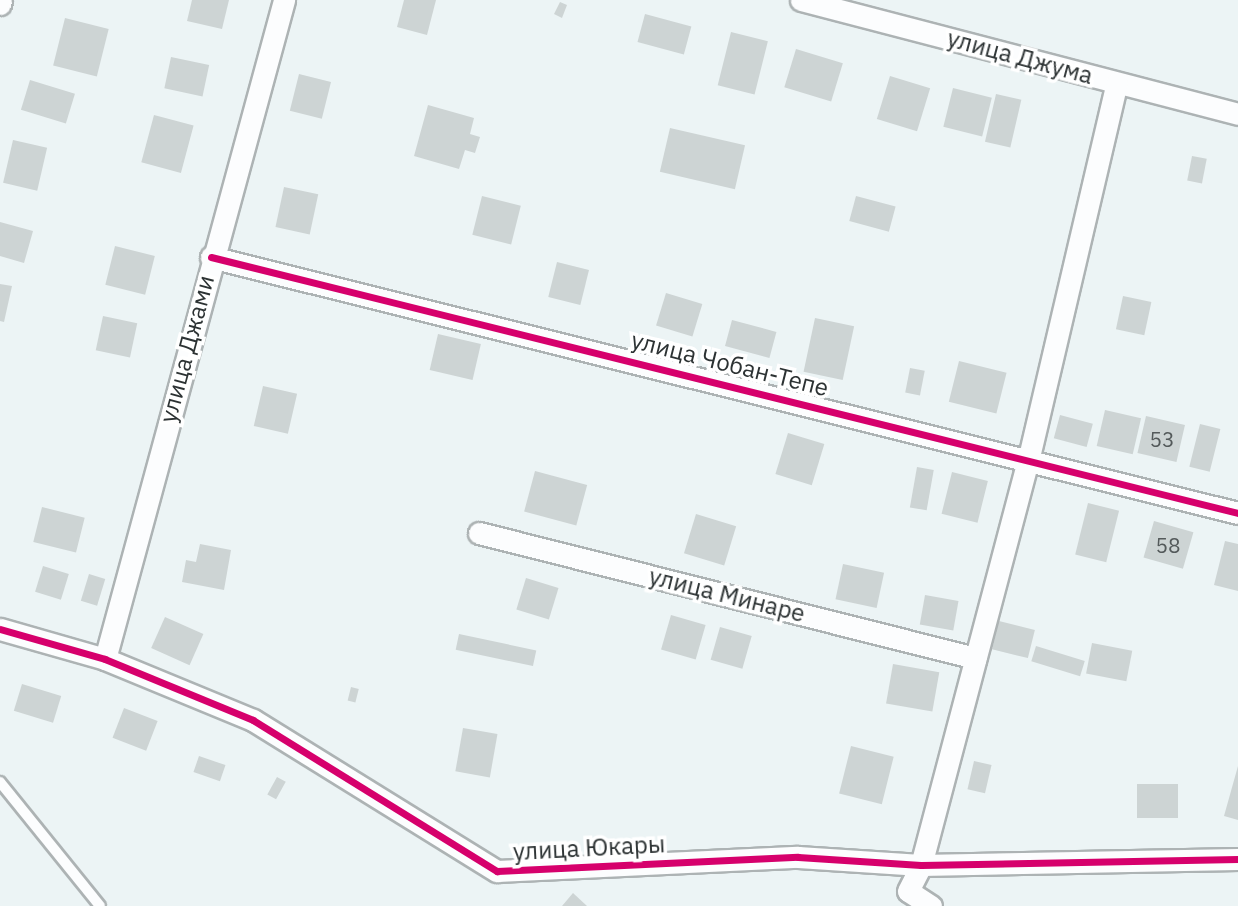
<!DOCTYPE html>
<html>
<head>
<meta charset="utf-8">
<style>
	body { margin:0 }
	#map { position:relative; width:1238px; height:906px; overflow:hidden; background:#ecf4f5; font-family:"IBM Plex Sans",sans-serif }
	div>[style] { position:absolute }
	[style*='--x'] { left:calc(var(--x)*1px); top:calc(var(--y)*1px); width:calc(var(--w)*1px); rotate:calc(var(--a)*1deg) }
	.building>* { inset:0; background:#cdd4d4; transform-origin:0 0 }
	.roads { filter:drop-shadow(2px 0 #adb3b4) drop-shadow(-2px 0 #adb3b4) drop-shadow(0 2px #adb3b4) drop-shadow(0 -2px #adb3b4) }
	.lane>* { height:10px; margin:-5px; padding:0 5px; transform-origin:5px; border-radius:5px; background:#fcfdfe }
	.street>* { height:21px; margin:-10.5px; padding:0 10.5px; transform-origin:10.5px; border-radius:10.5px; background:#fcfdfe }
	.cycleway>* { height:7px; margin:-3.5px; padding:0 3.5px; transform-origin:3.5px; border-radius:3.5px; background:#d6006c }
	span { translate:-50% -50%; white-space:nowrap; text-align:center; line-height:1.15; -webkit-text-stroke:7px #fff; paint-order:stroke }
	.number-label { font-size:21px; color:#545a5b }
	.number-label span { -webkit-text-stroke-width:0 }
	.street-label { font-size:24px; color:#2c3233 }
</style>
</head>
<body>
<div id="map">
	<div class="building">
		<div style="clip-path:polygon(192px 0,229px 0,222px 29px,187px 21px)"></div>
		<div style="clip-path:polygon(404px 0,436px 0,427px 35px,397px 27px)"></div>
		<div style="clip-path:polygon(560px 2px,567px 5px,562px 18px,554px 14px)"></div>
		<div style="left:645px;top:14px;width:48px;height:29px;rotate:15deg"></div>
		<div style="left:65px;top:18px;width:45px;height:49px;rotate:14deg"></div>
		<div style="left:731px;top:32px;width:38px;height:55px;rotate:14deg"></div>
		<div style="left:796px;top:49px;width:49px;height:40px;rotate:17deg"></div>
		<div style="left:171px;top:57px;width:39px;height:32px;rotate:12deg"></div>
		<div style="left:299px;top:74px;width:33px;height:38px;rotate:14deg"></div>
		<div style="left:890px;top:76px;width:42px;height:45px;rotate:17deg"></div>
		<div style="left:30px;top:80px;width:47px;height:31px;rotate:17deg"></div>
		<div style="left:953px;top:88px;width:40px;height:40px;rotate:14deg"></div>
		<div style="left:996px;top:94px;width:26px;height:49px;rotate:13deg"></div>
		<div style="clip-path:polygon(428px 105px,474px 118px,470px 134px,480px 137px,475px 153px,465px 150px,459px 169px,414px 156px)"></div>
		<div style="left:154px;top:115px;width:41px;height:49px;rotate:15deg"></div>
		<div style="left:670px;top:128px;width:77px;height:45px;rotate:13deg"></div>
		<div style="left:13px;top:140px;width:35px;height:44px;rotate:13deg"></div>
		<div style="left:1192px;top:156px;width:15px;height:25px;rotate:11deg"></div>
		<div style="left:284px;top:187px;width:35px;height:41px;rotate:12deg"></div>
		<div style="left:482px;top:196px;width:40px;height:40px;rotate:14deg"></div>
		<div style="left:856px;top:196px;width:41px;height:26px;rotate:15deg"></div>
		<div style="clip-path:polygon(0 222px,33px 231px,24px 263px,0 256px)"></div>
		<div style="left:115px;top:246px;width:41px;height:40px;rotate:14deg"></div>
		<div style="left:557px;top:262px;width:33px;height:36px;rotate:14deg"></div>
		<div style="clip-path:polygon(0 284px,12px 286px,4px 322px,0 321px)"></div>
		<div style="left:666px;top:293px;width:38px;height:34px;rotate:17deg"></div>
		<div style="left:1123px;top:296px;width:29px;height:34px;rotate:12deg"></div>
		<div style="left:103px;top:316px;width:35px;height:35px;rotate:12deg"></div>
		<div style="left:815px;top:318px;width:40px;height:55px;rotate:12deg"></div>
		<div style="left:732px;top:320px;width:46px;height:27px;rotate:15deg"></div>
		<div style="left:438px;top:334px;width:44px;height:37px;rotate:13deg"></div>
		<div style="left:959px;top:361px;width:49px;height:42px;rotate:14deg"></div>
		<div style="left:910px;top:368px;width:15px;height:25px;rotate:11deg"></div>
		<div style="left:263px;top:386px;width:35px;height:41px;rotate:13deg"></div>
		<div style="left:1105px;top:410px;width:37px;height:37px;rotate:13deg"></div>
		<div style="left:1060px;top:415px;width:34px;height:24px;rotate:15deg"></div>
		<div style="left:1146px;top:416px;width:40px;height:38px;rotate:13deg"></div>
		<div style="left:1200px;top:424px;width:21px;height:44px;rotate:14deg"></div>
		<div style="left:788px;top:433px;width:38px;height:43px;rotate:17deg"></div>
		<div style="left:917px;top:467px;width:17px;height:41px;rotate:10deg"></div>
		<div style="left:535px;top:471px;width:54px;height:42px;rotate:15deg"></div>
		<div style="left:952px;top:472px;width:37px;height:43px;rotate:14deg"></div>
		<div style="left:1088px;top:503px;width:32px;height:53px;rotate:14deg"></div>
		<div style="left:42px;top:507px;width:44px;height:36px;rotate:14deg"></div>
		<div style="left:696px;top:514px;width:42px;height:41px;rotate:17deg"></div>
		<div style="left:1154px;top:521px;width:41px;height:38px;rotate:16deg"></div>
		<div style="clip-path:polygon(1225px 541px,1238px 544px,1238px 591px,1214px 585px)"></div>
		<div style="clip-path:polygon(200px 544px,231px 550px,224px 590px,182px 582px,186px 560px,196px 562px)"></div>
		<div style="left:843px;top:564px;width:42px;height:36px;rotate:12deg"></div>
		<div style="left:43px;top:566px;width:27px;height:27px;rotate:17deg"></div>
		<div style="left:89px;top:574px;width:17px;height:28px;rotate:17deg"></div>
		<div style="left:526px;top:578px;width:34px;height:33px;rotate:17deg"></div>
		<div style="left:925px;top:595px;width:34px;height:30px;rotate:10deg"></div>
		<div style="left:671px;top:615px;width:36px;height:36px;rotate:16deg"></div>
		<div style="left:165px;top:617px;width:42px;height:34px;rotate:24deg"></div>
		<div style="left:999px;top:621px;width:37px;height:29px;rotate:14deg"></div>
		<div style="left:720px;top:627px;width:33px;height:34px;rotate:16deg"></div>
		<div style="left:459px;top:634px;width:79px;height:16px;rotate:12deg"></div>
		<div style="left:1092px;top:643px;width:41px;height:31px;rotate:11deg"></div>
		<div style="left:1036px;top:646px;width:51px;height:16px;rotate:17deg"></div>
		<div style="left:893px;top:664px;width:47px;height:40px;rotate:10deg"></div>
		<div style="left:22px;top:684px;width:41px;height:28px;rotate:17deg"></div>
		<div style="left:351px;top:687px;width:8px;height:14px;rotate:14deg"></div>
		<div style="left:124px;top:708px;width:36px;height:32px;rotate:21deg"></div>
		<div style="left:463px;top:728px;width:35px;height:44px;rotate:10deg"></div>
		<div style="left:851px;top:746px;width:44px;height:49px;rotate:14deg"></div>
		<div style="left:199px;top:756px;width:28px;height:17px;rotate:19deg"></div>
		<div style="left:974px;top:761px;width:18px;height:29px;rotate:13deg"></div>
		<div style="clip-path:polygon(1238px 766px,1238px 820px,1224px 816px)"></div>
		<div style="left:277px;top:777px;width:10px;height:20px;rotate:29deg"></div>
		<div style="left:1137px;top:784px;width:41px;height:34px"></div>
		<div style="clip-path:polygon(573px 893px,587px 906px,562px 906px)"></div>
	</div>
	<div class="roads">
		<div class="lane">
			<div style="--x:0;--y:782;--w:159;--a:51.1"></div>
		</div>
		<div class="street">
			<div style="--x:801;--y:0;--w:452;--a:14.6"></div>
			<div style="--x:0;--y:4;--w:4;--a:-76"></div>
			<div style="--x:211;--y:257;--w:1058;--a:14"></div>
			<div style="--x:479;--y:533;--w:512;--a:14.14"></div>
			<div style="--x:0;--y:629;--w:109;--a:15.9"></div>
			<div style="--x:105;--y:659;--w:160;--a:22.4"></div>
			<div style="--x:253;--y:720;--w:287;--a:31.8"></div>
			<div style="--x:497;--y:871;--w:301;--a:-2.7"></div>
			<div style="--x:798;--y:857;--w:123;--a:3.7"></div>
			<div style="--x:921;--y:865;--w:317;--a:-1.1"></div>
			<div style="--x:105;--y:659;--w:683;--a:-74.8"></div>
			<div style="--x:931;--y:906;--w:27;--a:-147"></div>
			<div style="--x:908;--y:891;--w:29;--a:-63"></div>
			<div style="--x:921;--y:865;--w:422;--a:-75.2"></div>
			<div style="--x:1029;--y:457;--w:384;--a:-76.8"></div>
		</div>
	</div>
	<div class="cycleway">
		<div style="--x:211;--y:257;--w:1058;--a:14"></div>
		<div style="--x:0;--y:629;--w:109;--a:15.9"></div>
		<div style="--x:105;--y:659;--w:160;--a:22.4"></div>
		<div style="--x:253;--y:720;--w:287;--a:31.8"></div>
		<div style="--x:497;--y:871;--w:301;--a:-2.7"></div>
		<div style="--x:798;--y:857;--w:123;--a:3.7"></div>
		<div style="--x:921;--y:865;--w:317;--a:-1.1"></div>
	</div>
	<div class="number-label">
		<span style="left:1162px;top:439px">53</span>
		<span style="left:1168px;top:545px">58</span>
	</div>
	<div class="street-label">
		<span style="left:1020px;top:57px;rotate:15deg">улица Джума</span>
		<span style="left:187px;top:349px;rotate:-75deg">улица Джами</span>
		<span style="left:730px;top:364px;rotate:14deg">улица Чобан-Тепе</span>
		<span style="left:727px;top:595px;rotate:14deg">улица Минаре</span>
		<span style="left:589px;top:848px;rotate:-3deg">улица Юкары</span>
	</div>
</div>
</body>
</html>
